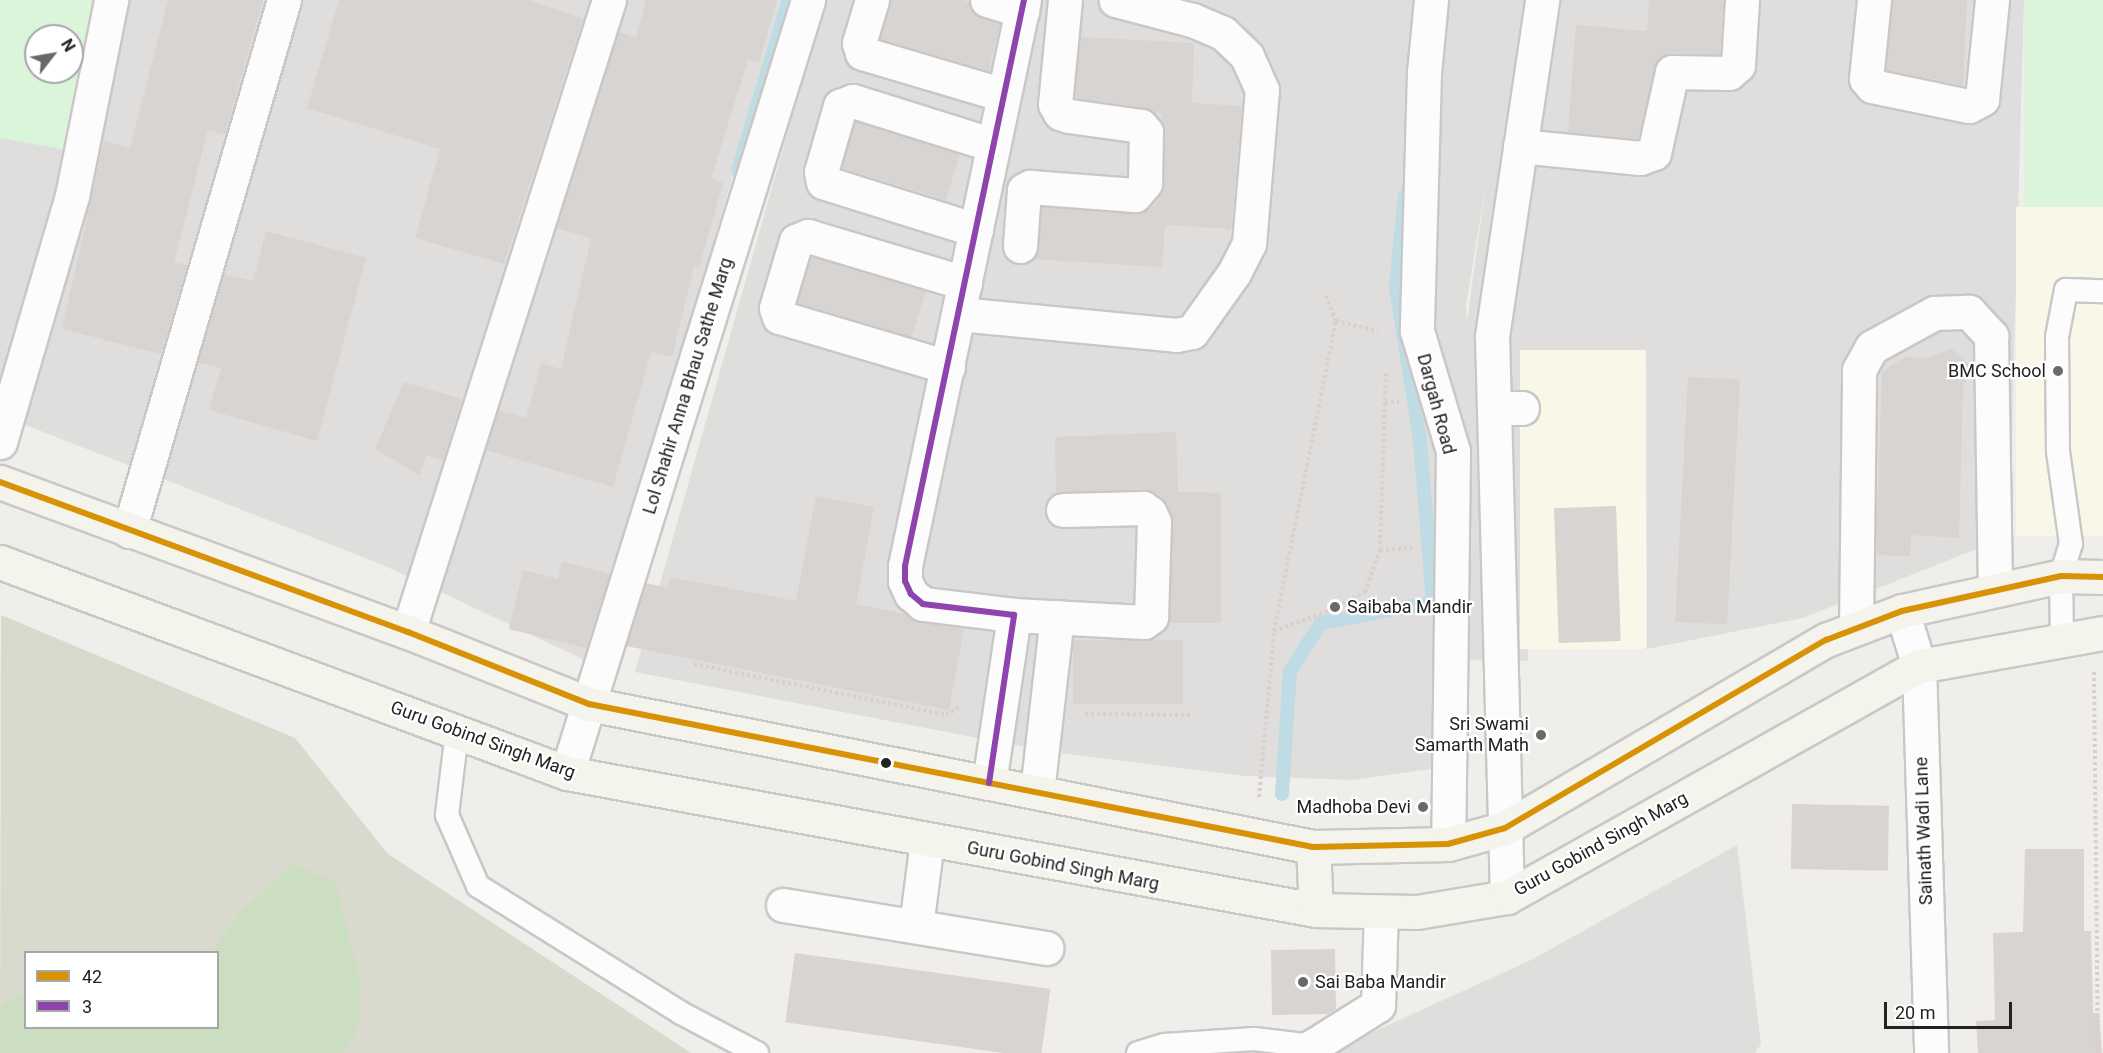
<!DOCTYPE html>
<html>
<head>
<meta charset="utf-8">
<style>
	body { margin:0 }
	#map { position:relative; width:2103px; height:1053px; overflow:hidden; background:#f0eeeb; font-family:Roboto,sans-serif }
	div>[style] { position:absolute }
	[style*='--x'] { left:calc(var(--x)*1px); top:calc(var(--y)*1px); width:calc(var(--w)*1px); rotate:calc(var(--a)*1deg) }
	.residential>* { inset:0; background:#dfdedc }
	.education>* { inset:0; background:#f8f7e8; transform-origin:0 0 }
	.construction>* { inset:0; background:#d9d9cd }
	.forest>* { inset:0; background:#cbdec1 }
	.park>* { inset:0; background:#daf5da; transform-origin:0 0 }
	.stream>* { height:14px; margin:-7px; padding:0 7px; transform-origin:7px; border-radius:7px; background:#bfdbe3 }
	.building>* { inset:0; background:#d7d4d2; transform-origin:0 0 }
	.path>* { height:4px; margin-top:-2px; transform-origin:0; background:repeating-linear-gradient(90deg,#dccecd 0 3px,transparent 0 6px) }
	.roads { filter:drop-shadow(2px 0 #c9c8c7) drop-shadow(-2px 0 #c9c8c7) drop-shadow(0 2px #c9c8c7) drop-shadow(0 -2px #c9c8c7) }
	.lane>* { height:22px; margin:-11px; padding:0 11px; transform-origin:11px; border-radius:11px; background:#fdfcfc }
	.street>* { height:33px; margin:-16.5px; padding:0 16.5px; transform-origin:16.5px; border-radius:16.5px; background:#fdfcfc }
	.secondary>* { height:33px; margin:-16.5px; padding:0 16.5px; transform-origin:16.5px; border-radius:16.5px; background:#f4f4ed }
	.bus-1>* { height:6px; margin:-3px; padding:0 3px; transform-origin:3px; border-radius:3px; background:#d79205 }
	.bus-2>* { height:6px; margin:-3px; padding:0 3px; transform-origin:3px; border-radius:3px; background:#8e44ad }
	.dots>* { width:16px; height:16px; translate:-50% -50%; box-sizing:border-box; border:3px solid #fff; border-radius:50% }
	span { translate:-50% -50%; white-space:nowrap; text-align:center; line-height:1.15; -webkit-text-stroke:4.5px #fff; paint-order:stroke }
	.poi-label { font-size:18px; color:#222 }
	.right { translate:-100% -50%; text-align:right }
	.left { translate:0 -50%; text-align:left }
	.street-label { font-size:18px; color:#222 }
	.legend { position:absolute; left:24px; top:951px; width:195px; height:78px; box-sizing:border-box; background:#fff; border:2px solid #a7a7a7; margin:0; padding:8px 10px; list-style:none; font-size:18px; color:#222 }
	.legend li { display:flex; align-items:center; gap:12px; height:30px }
	.legend b { width:30px; border:2px solid #a7a7a7 }
	.north { position:absolute; left:24px; top:24px; width:60px; height:60px; box-sizing:border-box; background:#fff; border:2px solid #a7a7a7; border-radius:50%; rotate:59deg; font-size:16px; font-weight:700; line-height:24px; text-align:center; color:#222 }
	.north::after { content:''; display:block; margin:auto; width:21px; height:27px; background:#6a6968; clip-path:polygon(50% 0,100% 100%,50% 72%,0 100%) }
	.scale { position:absolute; left:1884px; top:1002px; width:128px; height:27px; box-sizing:border-box; border:3px solid #222; border-top:0; padding-left:8px; font-size:18px; line-height:21px; white-space:nowrap; color:#222; -webkit-text-stroke:4px #fff; paint-order:stroke }
</style>
</head>
<body>
<div id="map">
	<div class="residential">
		<div style="clip-path:polygon(evenodd,0 0,784px 0,591px 663px,383px 565px,0 415px,0 0,36px 36px,72px 36px,72px 72px,36px 72px,36px 36px)"></div>
		<div style="clip-path:polygon(evenodd,825px 0,2024px 0,2009px 536px,1803px 618px,1647px 649px,1646px 350px,1520px 352px,1528px 661px,1467px 660px,1466px 547px,1465px 764px,1353px 780px,1245px 776px,1051px 752px,635px 672px,825px 0,1485px 189px,1485px 190px,1467px 322px,1466px 306px,1485px 189px)"></div>
		<div style="clip-path:polygon(1737px 845px,1761px 1044px,1755px 1053px,1327px 1053px,1531px 960px)"></div>
	</div>
	<div class="education">
		<div style="left:2016px;top:207px;width:87px;height:329px"></div>
		<div style="left:1646px;top:350px;width:299px;height:126px;rotate:90deg"></div>
	</div>
	<div class="construction">
		<div style="clip-path:polygon(evenodd,1px 615px,295px 738px,388px 854px,691px 1053px,0 1053px,1px 615px,26px 952px,218px 952px,218px 1028px,26px 1028px,26px 952px)"></div>
	</div>
	<div class="forest">
		<div style="clip-path:polygon(293px 864px,335px 882px,361px 984px,358px 1028px,344px 1053px,0 1053px,0 1007px,25px 991px,26px 1028px,218px 1028px,218px 952px,211px 952px,242px 911px)"></div>
	</div>
	<div class="park">
		<div style="clip-path:polygon(evenodd,0 0,92px 0,67px 150px,0 138px,0 0,36px 36px,72px 36px,72px 72px,36px 72px,36px 36px)"></div>
		<div style="left:2024px;top:0;width:79px;height:207px"></div>
	</div>
	<div class="stream">
		<div style="--x:738;--y:170;--w:177;--a:-73.3"></div>
		<div style="--x:1282;--y:794;--w:123;--a:-86.3"></div>
		<div style="--x:1290;--y:671;--w:57;--a:-57.1"></div>
		<div style="--x:1321;--y:623;--w:114;--a:-10.6"></div>
		<div style="--x:1433;--y:602;--w:164;--a:-94.6"></div>
		<div style="--x:1420;--y:439;--w:154;--a:-99"></div>
		<div style="--x:1396;--y:287;--w:91;--a:-84.4"></div>
	</div>
	<div class="building">
		<div style="clip-path:polygon(168px 0,263px 0,225px 134px,208px 130px,174px 262px,187px 265px,161px 354px,62px 329px,104px 141px,130px 148px)"></div>
		<div style="clip-path:polygon(339px 0,529px 0,583px 19px,504px 264px,415px 238px,440px 149px,307px 108px)"></div>
		<div style="clip-path:polygon(646px 0,777px 0,759px 63px,748px 60px,711px 179px,723px 183px,699px 268px,694px 266px,672px 357px,651px 352px,613px 487px,486px 450px,498px 410px,526px 418px,541px 363px,561px 369px,591px 238px,556px 228px,619px 32px,636px 38px)"></div>
		<div style="clip-path:polygon(890px 0,962px 0,969px 2px,973px 12px,981px 18px,1000px 24px,989px 71px,880px 39px)"></div>
		<div style="clip-path:polygon(1649px 0,1723px 0,1720px 54px,1672px 53px,1658px 60px,1638px 139px,1568px 132px,1576px 25px,1647px 31px)"></div>
		<div style="clip-path:polygon(1892px 0,1967px 0,1963px 85px,1886px 70px)"></div>
		<div style="clip-path:polygon(1080px 37px,1194px 43px,1192px 103px,1242px 106px,1231px 229px,1165px 225px,1162px 267px,1033px 259px,1039px 247px,1042px 207px,1142px 212px,1156px 205px,1164px 184px,1161px 113px,1074px 98px)"></div>
		<div style="left:855px;top:121px;width:110px;height:49px;rotate:17deg"></div>
		<div style="clip-path:polygon(266px 231px,366px 258px,317px 441px,209px 410px,221px 368px,198px 363px,224px 274px,253px 281px)"></div>
		<div style="left:811px;top:256px;width:120px;height:49px;rotate:17deg"></div>
		<div style="clip-path:polygon(1952px 349px,1973px 368px,1973px 377px,1963px 384px,1959px 538px,1911px 535px,1910px 556px,1876px 555px,1882px 372px,1907px 356px,1922px 359px)"></div>
		<div style="left:1688px;top:377px;width:52px;height:245px;rotate:3deg"></div>
		<div style="clip-path:polygon(404px 382px,462px 399px,443px 460px,426px 455px,420px 475px,375px 449px)"></div>
		<div style="clip-path:polygon(1176px 432px,1178px 492px,1221px 493px,1221px 623px,1168px 623px,1173px 523px,1161px 495px,1143px 489px,1056px 493px,1055px 437px)"></div>
		<div style="clip-path:polygon(816px 496px,874px 507px,856px 604px,905px 614px,921px 623px,964px 628px,949px 710px,626px 646px,646px 583px,668px 588px,670px 577px,796px 601px)"></div>
		<div style="left:1616px;top:506px;width:135px;height:62px;rotate:88deg"></div>
		<div style="clip-path:polygon(562px 561px,610px 574px,586px 648px,509px 629px,523px 570px,558px 579px)"></div>
		<div style="left:1183px;top:640px;width:64px;height:110px;rotate:90deg"></div>
		<div style="left:1792px;top:804px;width:97px;height:65px;rotate:1deg"></div>
		<div style="clip-path:polygon(2025px 849px,2084px 849px,2084px 931px,2091px 931px,2093px 1013px,2099px 1013px,2102px 1053px,1978px 1053px,1976px 1021px,1995px 1020px,1993px 933px,2023px 932px)"></div>
		<div style="clip-path:polygon(1335px 949px,1336px 1009px,1328px 1014px,1272px 1015px,1271px 950px)"></div>
		<div style="left:795px;top:953px;width:258px;height:70px;rotate:8deg"></div>
	</div>
	<div class="path">
		<div style="--x:1336;--y:321;--w:43;--a:13.4"></div>
		<div style="--x:1385;--y:402;--w:14;--a:0"></div>
		<div style="--x:1380;--y:550;--w:179;--a:-88.1"></div>
		<div style="--x:1274;--y:631;--w:55;--a:-20.1"></div>
		<div style="--x:1326;--y:612;--w:44;--a:-27.1"></div>
		<div style="--x:1365;--y:592;--w:45;--a:-70.3"></div>
		<div style="--x:1380;--y:550;--w:32;--a:-4"></div>
		<div style="--x:694;--y:664;--w:257;--a:11.4"></div>
		<div style="--x:946;--y:715;--w:17;--a:-31"></div>
		<div style="--x:2094;--y:672;--w:381;--a:89.4"></div>
		<div style="--x:1085;--y:714;--w:106;--a:0.5"></div>
		<div style="--x:1259;--y:797;--w:167;--a:-84.8"></div>
		<div style="--x:1274;--y:631;--w:316;--a:-78.7"></div>
		<div style="--x:1336;--y:321;--w:30;--a:-113"></div>
	</div>
	<div class="roads">
		<div class="lane">
			<div style="--x:2062;--y:639;--w:63;--a:-90.9"></div>
			<div style="--x:2061;--y:576;--w:34;--a:-73"></div>
			<div style="--x:2071;--y:544;--w:94;--a:-98"></div>
			<div style="--x:2058;--y:451;--w:114;--a:-90.5"></div>
			<div style="--x:2057;--y:337;--w:48;--a:-79.2"></div>
			<div style="--x:2066;--y:290;--w:37;--a:2"></div>
			<div style="--x:457;--y:732;--w:84;--a:96.9"></div>
			<div style="--x:447;--y:815;--w:77;--a:66.4"></div>
			<div style="--x:478;--y:886;--w:239;--a:32"></div>
			<div style="--x:681;--y:1013;--w:86;--a:27.8"></div>
			<div style="--x:1138;--y:1053;--w:28;--a:-17"></div>
			<div style="--x:1165;--y:1045;--w:89;--a:-3.9"></div>
			<div style="--x:1254;--y:1039;--w:59;--a:6.8"></div>
		</div>
		<div class="street">
			<div style="--x:872;--y:0;--w:45;--a:106.8"></div>
			<div style="--x:859;--y:43;--w:10;--a:73"></div>
			<div style="--x:862;--y:53;--w:148;--a:16.5"></div>
			<div style="--x:987;--y:0;--w:37;--a:17"></div>
			<div style="--x:1431;--y:0;--w:73;--a:95.5"></div>
			<div style="--x:1424;--y:73;--w:258;--a:91.6"></div>
			<div style="--x:1417;--y:331;--w:125;--a:73.3"></div>
			<div style="--x:1453;--y:451;--w:393;--a:90.7"></div>
			<div style="--x:1874;--y:0;--w:79;--a:95.8"></div>
			<div style="--x:1866;--y:79;--w:9;--a:49"></div>
			<div style="--x:1872;--y:86;--w:99;--a:11.7"></div>
			<div style="--x:1969;--y:106;--w:15;--a:-28"></div>
			<div style="--x:1982;--y:99;--w:100;--a:-84.2"></div>
			<div style="--x:1520;--y:146;--w:121;--a:5.7"></div>
			<div style="--x:1640;--y:158;--w:15;--a:-20"></div>
			<div style="--x:1654;--y:153;--w:83;--a:-77.5"></div>
			<div style="--x:1672;--y:72;--w:57;--a:1"></div>
			<div style="--x:1729;--y:73;--w:12;--a:-42"></div>
			<div style="--x:1738;--y:65;--w:65;--a:-86.5"></div>
			<div style="--x:976;--y:230;--w:160;--a:-162.6"></div>
			<div style="--x:823;--y:182;--w:10;--a:-101"></div>
			<div style="--x:821;--y:172;--w:69;--a:-73.9"></div>
			<div style="--x:840;--y:106;--w:14;--a:-21"></div>
			<div style="--x:853;--y:101;--w:147;--a:17.4"></div>
			<div style="--x:1020;--y:246;--w:56;--a:-85.9"></div>
			<div style="--x:1024;--y:190;--w:7;--a:-27"></div>
			<div style="--x:1030;--y:187;--w:105;--a:4.4"></div>
			<div style="--x:1135;--y:195;--w:16;--a:-50"></div>
			<div style="--x:1145;--y:183;--w:51;--a:-88.9"></div>
			<div style="--x:1146;--y:132;--w:8;--a:-130"></div>
			<div style="--x:1141;--y:126;--w:73;--a:-172.1"></div>
			<div style="--x:1069;--y:116;--w:9;--a:-162"></div>
			<div style="--x:1060;--y:113;--w:10;--a:-119"></div>
			<div style="--x:1055;--y:104;--w:104;--a:-84.5"></div>
			<div style="--x:959;--y:314;--w:218;--a:5.5"></div>
			<div style="--x:1176;--y:335;--w:16;--a:-11"></div>
			<div style="--x:1192;--y:332;--w:72;--a:-54.6"></div>
			<div style="--x:1234;--y:273;--w:33;--a:-63"></div>
			<div style="--x:1249;--y:244;--w:155;--a:-85.2"></div>
			<div style="--x:1262;--y:90;--w:37;--a:-114"></div>
			<div style="--x:1247;--y:56;--w:33;--a:-136"></div>
			<div style="--x:1223;--y:33;--w:34;--a:-157"></div>
			<div style="--x:1192;--y:20;--w:79;--a:-165.3"></div>
			<div style="--x:948;--y:367;--w:176;--a:-163.5"></div>
			<div style="--x:779;--y:317;--w:9;--a:-108"></div>
			<div style="--x:776;--y:308;--w:70;--a:-73.4"></div>
			<div style="--x:796;--y:241;--w:13;--a:-23"></div>
			<div style="--x:808;--y:236;--w:164;--a:16.7"></div>
			<div style="--x:1494;--y:408;--w:28;--a:0"></div>
			<div style="--x:0;--y:442;--w:256;--a:-73.7"></div>
			<div style="--x:72;--y:196;--w:200;--a:-78.7"></div>
			<div style="--x:129;--y:531;--w:553;--a:-73.73"></div>
			<div style="--x:1902;--y:611;--w:58;--a:72.8"></div>
			<div style="--x:1919;--y:666;--w:387;--a:88.2"></div>
			<div style="--x:1014;--y:615;--w:130;--a:3.1"></div>
			<div style="--x:1144;--y:622;--w:9;--a:-36"></div>
			<div style="--x:1151;--y:617;--w:95;--a:-88.2"></div>
			<div style="--x:1154;--y:522;--w:10;--a:-114"></div>
			<div style="--x:1150;--y:513;--w:9;--a:-144"></div>
			<div style="--x:1143;--y:508;--w:80;--a:178.6"></div>
			<div style="--x:1856;--y:628;--w:258;--a:-89.3"></div>
			<div style="--x:1859;--y:370;--w:26;--a:-61"></div>
			<div style="--x:1872;--y:347;--w:71;--a:-28.7"></div>
			<div style="--x:1934;--y:313;--w:35;--a:-2"></div>
			<div style="--x:1969;--y:312;--w:33;--a:47"></div>
			<div style="--x:1991;--y:336;--w:254;--a:89.1"></div>
			<div style="--x:408;--y:632;--w:663;--a:-72.36"></div>
			<div style="--x:567;--y:773;--w:810;--a:-72.68"></div>
			<div style="--x:989;--y:783;--w:170;--a:-81.5"></div>
			<div style="--x:1014;--y:615;--w:92;--a:-173.1"></div>
			<div style="--x:923;--y:604;--w:16;--a:-140"></div>
			<div style="--x:911;--y:594;--w:14;--a:-115"></div>
			<div style="--x:905;--y:581;--w:15;--a:-90"></div>
			<div style="--x:905;--y:566;--w:578;--a:-78.13"></div>
			<div style="--x:1037;--y:792;--w:176;--a:-83.5"></div>
			<div style="--x:1507;--y:897;--w:561;--a:-91.53"></div>
			<div style="--x:1492;--y:336;--w:340;--a:-81.5"></div>
			<div style="--x:783;--y:905;--w:267;--a:9.3"></div>
			<div style="--x:916;--y:926;--w:86;--a:-82.6"></div>
			<div style="--x:1316;--y:1053;--w:8;--a:-113"></div>
			<div style="--x:1313;--y:1046;--w:77;--a:-32.2"></div>
			<div style="--x:1378;--y:1005;--w:93;--a:-88.2"></div>
		</div>
		<div class="secondary">
			<div style="--x:0;--y:482;--w:435;--a:20.2"></div>
			<div style="--x:408;--y:632;--w:195;--a:21.7"></div>
			<div style="--x:589;--y:704;--w:738;--a:11.17"></div>
			<div style="--x:1313;--y:847;--w:135;--a:-1.3"></div>
			<div style="--x:1448;--y:844;--w:59;--a:-15.7"></div>
			<div style="--x:1505;--y:828;--w:372;--a:-30.4"></div>
			<div style="--x:1826;--y:640;--w:81;--a:-20.9"></div>
			<div style="--x:1902;--y:611;--w:163;--a:-12.4"></div>
			<div style="--x:2061;--y:576;--w:42;--a:1.4"></div>
			<div style="--x:0;--y:562;--w:605;--a:20.41"></div>
			<div style="--x:567;--y:773;--w:761;--a:10.37"></div>
			<div style="--x:1316;--y:910;--w:101;--a:1.1"></div>
			<div style="--x:1417;--y:912;--w:91;--a:-9.5"></div>
			<div style="--x:1507;--y:897;--w:472;--a:-29.3"></div>
			<div style="--x:1919;--y:666;--w:187;--a:-10.2"></div>
			<div style="--x:1313;--y:847;--w:63;--a:87.3"></div>
		</div>
	</div>
	<div class="bus-1">
		<div style="--x:0;--y:482;--w:435;--a:20.2"></div>
		<div style="--x:408;--y:632;--w:195;--a:21.7"></div>
		<div style="--x:589;--y:704;--w:738;--a:11.17"></div>
		<div style="--x:1313;--y:847;--w:135;--a:-1.3"></div>
		<div style="--x:1448;--y:844;--w:59;--a:-15.7"></div>
		<div style="--x:1505;--y:828;--w:372;--a:-30.4"></div>
		<div style="--x:1826;--y:640;--w:81;--a:-20.9"></div>
		<div style="--x:1902;--y:611;--w:163;--a:-12.4"></div>
		<div style="--x:2061;--y:576;--w:42;--a:1.4"></div>
	</div>
	<div class="bus-2">
		<div style="--x:989;--y:783;--w:170;--a:-81.5"></div>
		<div style="--x:1014;--y:615;--w:92;--a:-173.1"></div>
		<div style="--x:923;--y:604;--w:16;--a:-140"></div>
		<div style="--x:911;--y:594;--w:14;--a:-115"></div>
		<div style="--x:905;--y:581;--w:15;--a:-90"></div>
		<div style="--x:905;--y:566;--w:578;--a:-78.13"></div>
	</div>
	<div class="dots">
		<div style="left:2058px;top:371px;background:#6a6968"></div>
		<div style="left:1335px;top:607px;background:#6a6968"></div>
		<div style="left:1541px;top:735px;background:#6a6968"></div>
		<div style="left:886px;top:763px;background:#222"></div>
		<div style="left:1423px;top:807px;background:#6a6968"></div>
		<div style="left:1303px;top:982px;background:#6a6968"></div>
	</div>
	<div class="poi-label">
		<span class="right" style="left:2046px;top:371px">BMC School</span>
		<span class="left" style="left:1347px;top:607px">Saibaba Mandir</span>
		<span class="right" style="left:1529px;top:735px">Sri Swami<br>Samarth Math</span>
		<span class="right" style="left:1411px;top:807px">Madhoba Devi</span>
		<span class="left" style="left:1315px;top:982px">Sai Baba Mandir</span>
	</div>
	<div class="street-label">
		<span style="left:688px;top:386px;rotate:-73deg">Lol Shahir Anna Bhau Sathe Marg</span>
		<span style="left:1436px;top:404px;rotate:75deg">Dargah Road</span>
		<span style="left:483px;top:740px;rotate:20deg">Guru Gobind Singh Marg</span>
		<span style="left:1924px;top:831px;rotate:-92deg">Sainath Wadi Lane</span>
		<span style="left:1601px;top:844px;rotate:-29deg">Guru Gobind Singh Marg</span>
		<span style="left:1063px;top:866px;rotate:11deg">Guru Gobind Singh Marg</span>
	</div>
	<ul class="legend">
	<li><b style="height:8px;background:#d79205"></b>42</li>
	<li><b style="height:8px;background:#8e44ad"></b>3</li>
	</ul>
	<div class="north">N</div>
	<div class="scale">20 m</div>
</div>
</body>
</html>
